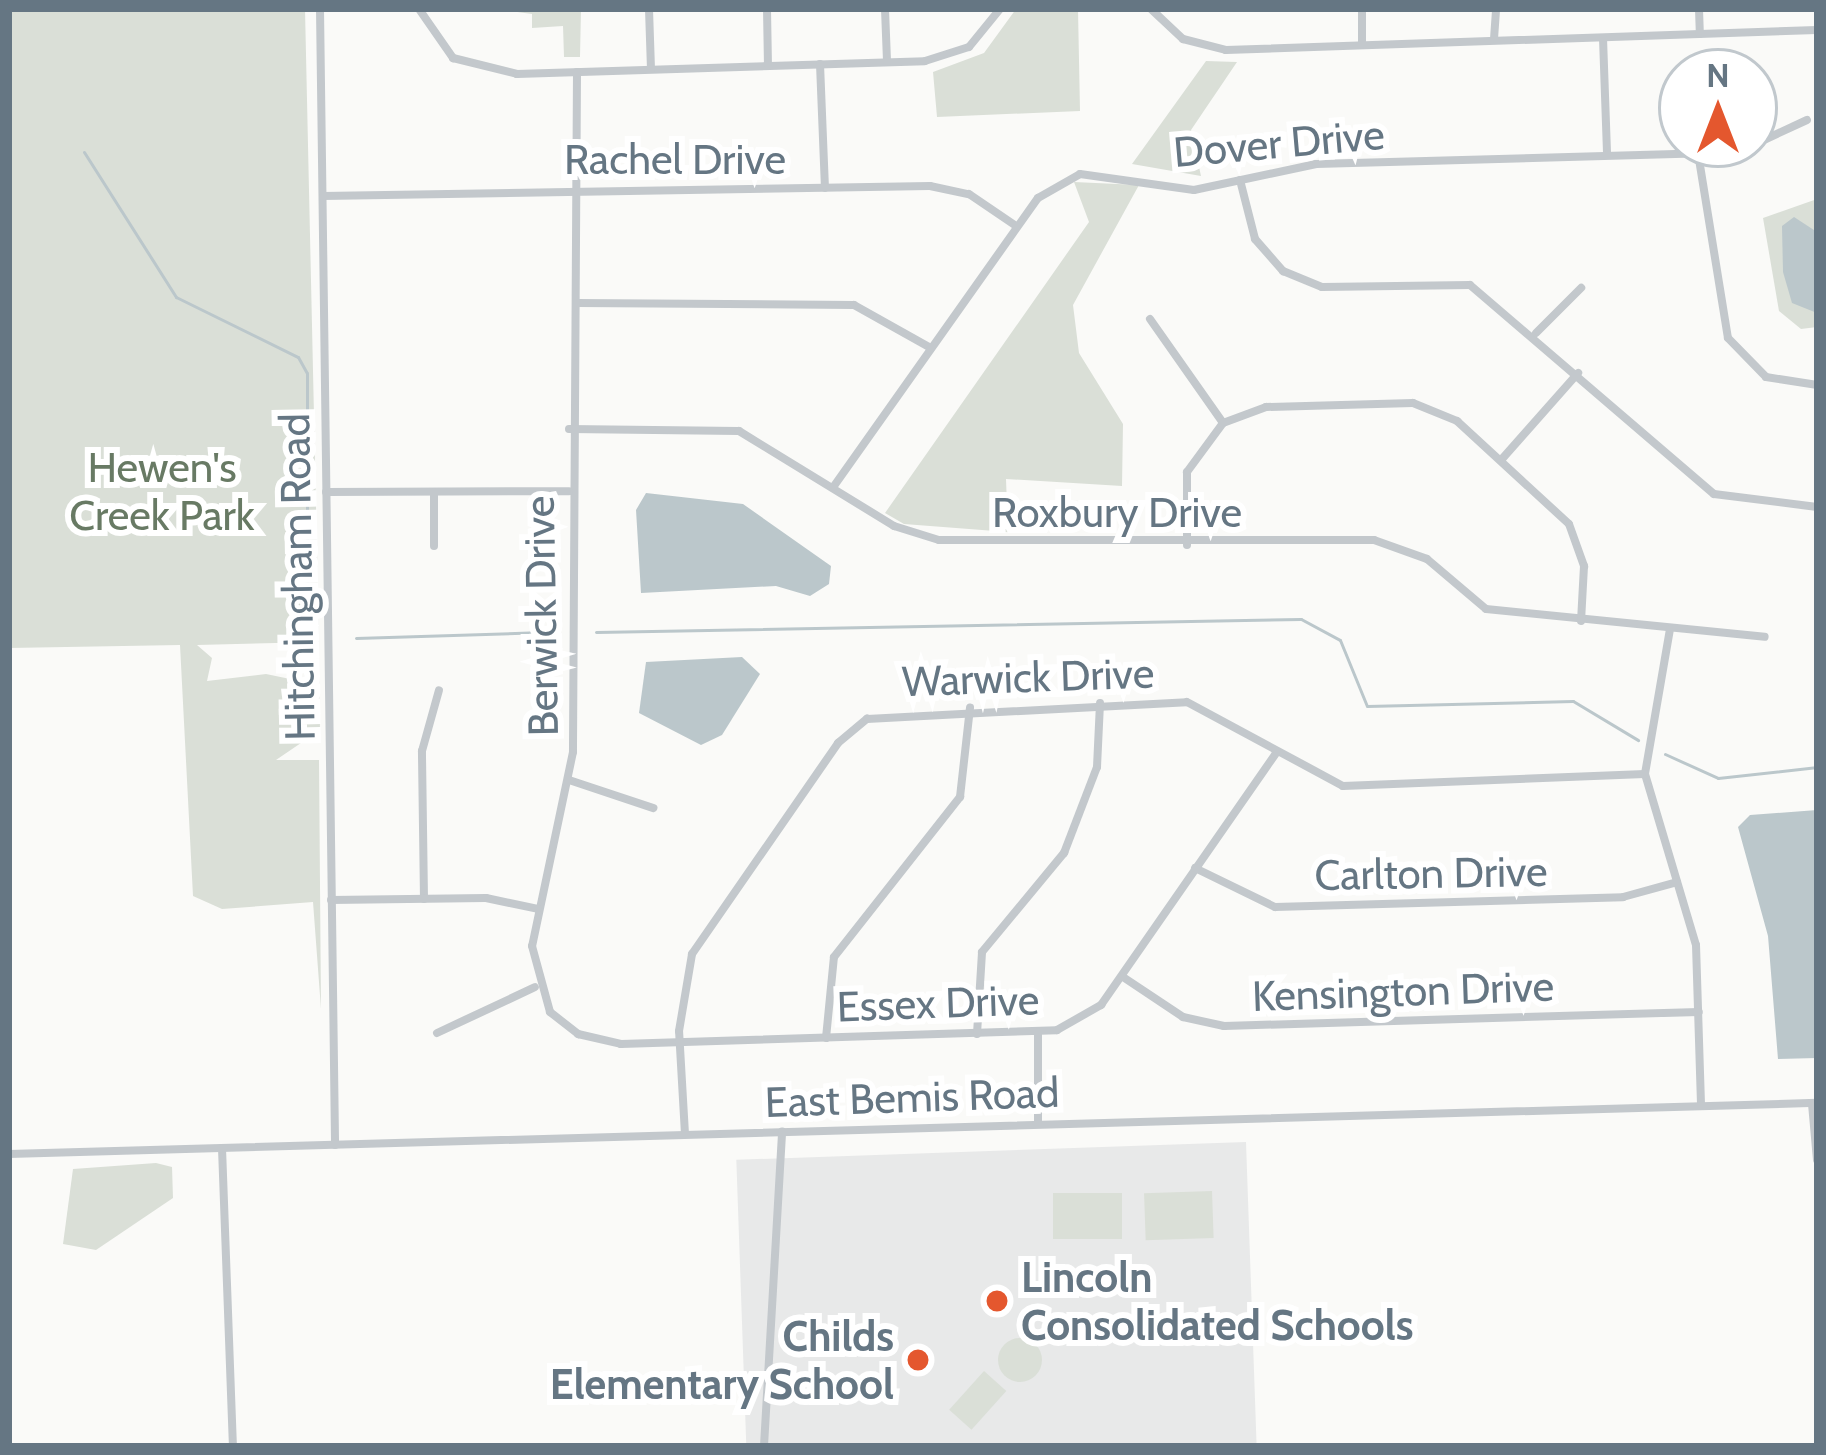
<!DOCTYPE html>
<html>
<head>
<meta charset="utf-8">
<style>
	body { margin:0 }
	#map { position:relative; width:1826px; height:1455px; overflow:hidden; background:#fafaf8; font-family:Cabin,sans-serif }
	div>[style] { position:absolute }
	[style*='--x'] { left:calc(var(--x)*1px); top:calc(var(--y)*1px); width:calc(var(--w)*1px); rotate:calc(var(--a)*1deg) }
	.built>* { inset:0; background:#e8e9e9; transform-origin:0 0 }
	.green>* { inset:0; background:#dadfd7; transform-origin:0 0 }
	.round { border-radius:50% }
	.water>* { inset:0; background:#bbc7cb }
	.stream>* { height:3px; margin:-1.5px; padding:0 1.5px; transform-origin:1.5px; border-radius:1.5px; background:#bbc7cb }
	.minor>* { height:8px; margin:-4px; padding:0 4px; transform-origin:4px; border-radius:4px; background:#c3c8cc }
	.dots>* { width:33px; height:33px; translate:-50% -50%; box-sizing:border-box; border:6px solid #fff; border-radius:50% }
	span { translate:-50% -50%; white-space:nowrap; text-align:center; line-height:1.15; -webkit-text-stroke:12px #fff; paint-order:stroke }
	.street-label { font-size:42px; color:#657683 }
	.park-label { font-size:42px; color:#687a64 }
	.poi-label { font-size:42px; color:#657683; font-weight:700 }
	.left { translate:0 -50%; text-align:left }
	.right { translate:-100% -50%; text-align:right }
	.frame { position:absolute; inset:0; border:12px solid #657683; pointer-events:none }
	.north { position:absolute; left:1658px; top:48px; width:120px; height:120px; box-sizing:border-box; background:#fff; border:3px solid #c1c8cd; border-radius:50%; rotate:0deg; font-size:33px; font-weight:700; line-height:48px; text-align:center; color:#657683 }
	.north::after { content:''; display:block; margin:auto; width:42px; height:54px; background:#e4572e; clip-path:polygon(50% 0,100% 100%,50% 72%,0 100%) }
</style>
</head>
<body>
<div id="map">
	<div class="built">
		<div style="left:1246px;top:1142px;width:304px;height:510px;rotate:88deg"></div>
	</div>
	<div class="green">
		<div style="clip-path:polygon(9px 9px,305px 9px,319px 642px,197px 645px,212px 658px,207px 681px,266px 674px,319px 685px,320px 730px,276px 760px,319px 760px,321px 1009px,313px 902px,222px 909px,193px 896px,180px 645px,9px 648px)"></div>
		<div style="clip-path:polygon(495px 9px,581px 9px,580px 57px,564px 57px,563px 26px,532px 28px,532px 14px)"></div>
		<div style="clip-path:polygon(1016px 9px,1078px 9px,1080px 111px,937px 117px,933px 72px,984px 53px)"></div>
		<div style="clip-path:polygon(1206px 61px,1237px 62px,1191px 130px,1201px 176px,1132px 164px)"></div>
		<div style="clip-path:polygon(1074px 182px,1139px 185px,1073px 305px,1079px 353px,1123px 424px,1122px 486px,1006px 479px,1008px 532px,904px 524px,885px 513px,1089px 222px)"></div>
		<div style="clip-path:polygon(1817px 199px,1817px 327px,1801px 329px,1779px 311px,1763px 218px)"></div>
		<div style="clip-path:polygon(156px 1163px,172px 1167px,173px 1198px,96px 1250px,63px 1244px,73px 1169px)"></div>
		<div style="left:1212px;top:1191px;width:47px;height:68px;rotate:88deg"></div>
		<div style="left:1122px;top:1193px;width:46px;height:69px;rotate:90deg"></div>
		<div class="round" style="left:998px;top:1338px;width:44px;height:44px"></div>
		<div style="left:984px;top:1371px;width:30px;height:52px;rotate:42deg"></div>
	</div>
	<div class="water">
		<div style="clip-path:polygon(1794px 217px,1817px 232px,1817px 313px,1792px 303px,1783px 272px,1782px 226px)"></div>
		<div style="clip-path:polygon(646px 493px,743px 504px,831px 566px,829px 584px,810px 596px,776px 586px,641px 593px,636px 510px)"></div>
		<div style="clip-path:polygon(742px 657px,760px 674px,722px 735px,701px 745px,639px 713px,646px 662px)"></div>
		<div style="clip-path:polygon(1817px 810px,1817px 1058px,1778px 1059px,1768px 936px,1738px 827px,1750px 815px)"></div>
	</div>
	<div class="stream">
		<div style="--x:84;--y:152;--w:172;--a:57.6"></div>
		<div style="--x:176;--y:297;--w:136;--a:26.2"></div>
		<div style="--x:298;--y:357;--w:18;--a:61"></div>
		<div style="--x:307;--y:373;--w:233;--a:90"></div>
		<div style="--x:596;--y:632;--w:705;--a:-1.06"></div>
		<div style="--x:1301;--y:619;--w:44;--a:28.3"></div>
		<div style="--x:1340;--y:640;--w:71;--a:67.8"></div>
		<div style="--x:1367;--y:706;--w:206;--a:-1.4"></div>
		<div style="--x:1573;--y:701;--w:76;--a:31"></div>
		<div style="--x:356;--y:638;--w:188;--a:-1.8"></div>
		<div style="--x:1665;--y:754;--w:58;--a:24.4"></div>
		<div style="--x:1718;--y:778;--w:100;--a:-6.3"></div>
	</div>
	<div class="minor">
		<div style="--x:320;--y:9;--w:1136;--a:89.24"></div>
		<div style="--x:419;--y:9;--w:60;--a:55.2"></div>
		<div style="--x:453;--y:58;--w:66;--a:14"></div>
		<div style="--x:517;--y:74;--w:408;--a:-1.8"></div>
		<div style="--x:925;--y:61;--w:46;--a:-17.7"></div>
		<div style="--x:969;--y:47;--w:49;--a:-50.8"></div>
		<div style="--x:649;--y:9;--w:60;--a:88.1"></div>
		<div style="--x:767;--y:9;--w:55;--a:89"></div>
		<div style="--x:885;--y:9;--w:53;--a:87.8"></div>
		<div style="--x:1151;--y:9;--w:44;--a:43.2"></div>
		<div style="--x:1183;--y:39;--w:44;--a:14.3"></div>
		<div style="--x:1226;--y:50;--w:591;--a:-1.94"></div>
		<div style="--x:1362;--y:9;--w:36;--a:90"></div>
		<div style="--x:1699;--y:9;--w:25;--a:88"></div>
		<div style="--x:1603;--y:38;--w:117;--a:88"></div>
		<div style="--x:1494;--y:39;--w:30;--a:-86"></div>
		<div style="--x:820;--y:64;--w:124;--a:87.7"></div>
		<div style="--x:577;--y:72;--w:680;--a:90.34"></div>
		<div style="--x:573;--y:752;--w:198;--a:101.9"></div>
		<div style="--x:532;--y:946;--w:68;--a:74.7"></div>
		<div style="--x:550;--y:1012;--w:36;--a:38"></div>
		<div style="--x:578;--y:1034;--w:44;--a:13.1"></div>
		<div style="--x:621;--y:1044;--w:436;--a:-1.8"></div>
		<div style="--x:1057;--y:1030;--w:51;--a:-29.6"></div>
		<div style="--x:1101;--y:1005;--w:307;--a:-55.2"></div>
		<div style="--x:1698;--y:153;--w:187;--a:80.8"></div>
		<div style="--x:1728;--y:338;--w:54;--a:45.7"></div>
		<div style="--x:1766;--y:377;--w:52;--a:8.9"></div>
		<div style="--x:1240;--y:180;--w:61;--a:75.7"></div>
		<div style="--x:1255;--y:239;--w:43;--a:48.8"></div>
		<div style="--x:1283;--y:271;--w:42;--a:22.3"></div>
		<div style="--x:1322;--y:287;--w:148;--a:-0.8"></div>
		<div style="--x:1470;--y:285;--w:321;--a:40.6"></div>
		<div style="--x:1714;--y:494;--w:104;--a:7.2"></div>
		<div style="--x:323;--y:196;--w:607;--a:-0.94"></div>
		<div style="--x:930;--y:186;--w:40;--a:12"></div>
		<div style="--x:969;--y:194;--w:57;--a:34.2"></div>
		<div style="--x:577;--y:303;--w:277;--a:0.4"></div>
		<div style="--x:854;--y:305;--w:88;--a:29.2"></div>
		<div style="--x:1150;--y:319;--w:127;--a:54.9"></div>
		<div style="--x:1536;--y:333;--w:64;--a:-45"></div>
		<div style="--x:569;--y:429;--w:170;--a:0.7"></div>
		<div style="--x:739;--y:431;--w:182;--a:31.5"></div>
		<div style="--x:894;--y:526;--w:47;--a:17.3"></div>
		<div style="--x:939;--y:540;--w:435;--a:0"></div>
		<div style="--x:1374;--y:540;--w:56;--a:19.7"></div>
		<div style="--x:1427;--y:559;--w:77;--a:40.3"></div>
		<div style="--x:1486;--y:609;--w:280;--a:5.7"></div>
		<div style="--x:1502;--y:459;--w:115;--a:-48.5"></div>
		<div style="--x:834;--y:486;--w:353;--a:-54.7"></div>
		<div style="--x:1038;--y:198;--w:48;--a:-29.7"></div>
		<div style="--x:1080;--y:174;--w:115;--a:8"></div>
		<div style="--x:1194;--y:190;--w:125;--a:-12"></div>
		<div style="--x:1316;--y:164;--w:422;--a:-1.6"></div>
		<div style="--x:1738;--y:152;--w:76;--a:-24.9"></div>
		<div style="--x:326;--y:492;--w:243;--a:-0.2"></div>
		<div style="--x:434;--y:492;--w:54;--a:90"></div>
		<div style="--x:1187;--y:545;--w:73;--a:-90"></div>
		<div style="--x:1187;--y:472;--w:61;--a:-53.7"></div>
		<div style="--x:1223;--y:423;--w:46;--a:-20.4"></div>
		<div style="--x:1266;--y:407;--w:147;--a:-1.6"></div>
		<div style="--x:1413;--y:403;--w:48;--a:22.2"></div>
		<div style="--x:1457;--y:421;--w:152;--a:42.6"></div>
		<div style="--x:1569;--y:524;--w:45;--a:70.3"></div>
		<div style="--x:1584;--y:566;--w:55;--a:93.1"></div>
		<div style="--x:1670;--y:629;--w:147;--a:99.8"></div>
		<div style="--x:1645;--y:774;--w:178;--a:73.4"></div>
		<div style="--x:1696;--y:945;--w:161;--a:88.2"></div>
		<div style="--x:569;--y:780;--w:89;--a:18.4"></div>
		<div style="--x:1195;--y:868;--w:89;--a:26"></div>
		<div style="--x:1275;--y:907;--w:348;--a:-1.6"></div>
		<div style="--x:1623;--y:897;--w:56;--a:-15.5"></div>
		<div style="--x:424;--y:899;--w:148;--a:-90.8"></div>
		<div style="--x:422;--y:751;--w:63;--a:-74.4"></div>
		<div style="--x:331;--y:900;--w:155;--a:-0.7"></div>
		<div style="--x:486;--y:898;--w:53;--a:11.9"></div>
		<div style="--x:1123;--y:977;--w:72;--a:33.7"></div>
		<div style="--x:1183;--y:1017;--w:42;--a:12.4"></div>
		<div style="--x:1224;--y:1026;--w:475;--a:-1.7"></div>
		<div style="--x:1038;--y:1032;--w:91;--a:90"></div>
		<div style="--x:437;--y:1033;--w:108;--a:-25.1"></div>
		<div style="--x:977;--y:1034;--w:82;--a:-86.5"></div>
		<div style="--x:982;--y:952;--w:129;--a:-50.4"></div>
		<div style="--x:1064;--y:853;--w:92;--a:-69"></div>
		<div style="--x:1097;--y:767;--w:64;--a:-87.3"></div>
		<div style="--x:826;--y:1038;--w:81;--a:-84.4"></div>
		<div style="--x:834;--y:957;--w:204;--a:-51.8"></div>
		<div style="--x:960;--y:797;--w:90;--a:-83.6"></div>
		<div style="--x:1812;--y:1104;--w:56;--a:84.9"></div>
		<div style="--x:685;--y:1134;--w:103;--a:-93.3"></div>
		<div style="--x:679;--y:1031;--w:78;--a:-80.4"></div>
		<div style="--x:692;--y:954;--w:257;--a:-55.3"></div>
		<div style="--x:838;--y:743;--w:38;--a:-40"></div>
		<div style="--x:867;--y:719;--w:320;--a:-3"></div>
		<div style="--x:1187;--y:702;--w:177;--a:28.3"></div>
		<div style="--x:1343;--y:786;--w:302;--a:-2.3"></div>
		<div style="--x:222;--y:1148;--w:298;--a:87.9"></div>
		<div style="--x:9;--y:1154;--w:1809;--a:-1.62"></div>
		<div style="--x:764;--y:1446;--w:315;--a:-86.7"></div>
	</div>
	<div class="dots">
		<div style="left:997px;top:1301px;background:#e4572e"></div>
		<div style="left:918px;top:1360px;background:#e4572e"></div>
	</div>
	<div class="street-label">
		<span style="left:1279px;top:143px;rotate:-5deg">Dover Drive</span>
		<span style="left:675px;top:159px">Rachel Drive</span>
		<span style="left:1117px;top:512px">Roxbury Drive</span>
		<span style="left:297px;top:577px;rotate:-91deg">Hitchingham Road</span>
		<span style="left:541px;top:616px;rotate:-91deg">Berwick Drive</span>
		<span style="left:1028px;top:677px;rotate:-2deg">Warwick Drive</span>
		<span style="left:1431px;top:873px;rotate:-1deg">Carlton Drive</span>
		<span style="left:1403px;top:991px;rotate:-2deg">Kensington Drive</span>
		<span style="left:938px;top:1003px;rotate:-2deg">Essex Drive</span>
		<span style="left:912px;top:1097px;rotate:-2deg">East Bemis Road</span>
	</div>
	<div class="park-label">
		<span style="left:162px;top:491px">Hewen's<br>Creek Park</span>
	</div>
	<div class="poi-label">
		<span class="left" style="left:1021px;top:1301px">Lincoln<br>Consolidated Schools</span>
		<span class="right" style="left:894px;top:1360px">Childs<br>Elementary School</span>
	</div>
	<div class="frame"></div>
	<div class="north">N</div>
</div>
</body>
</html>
